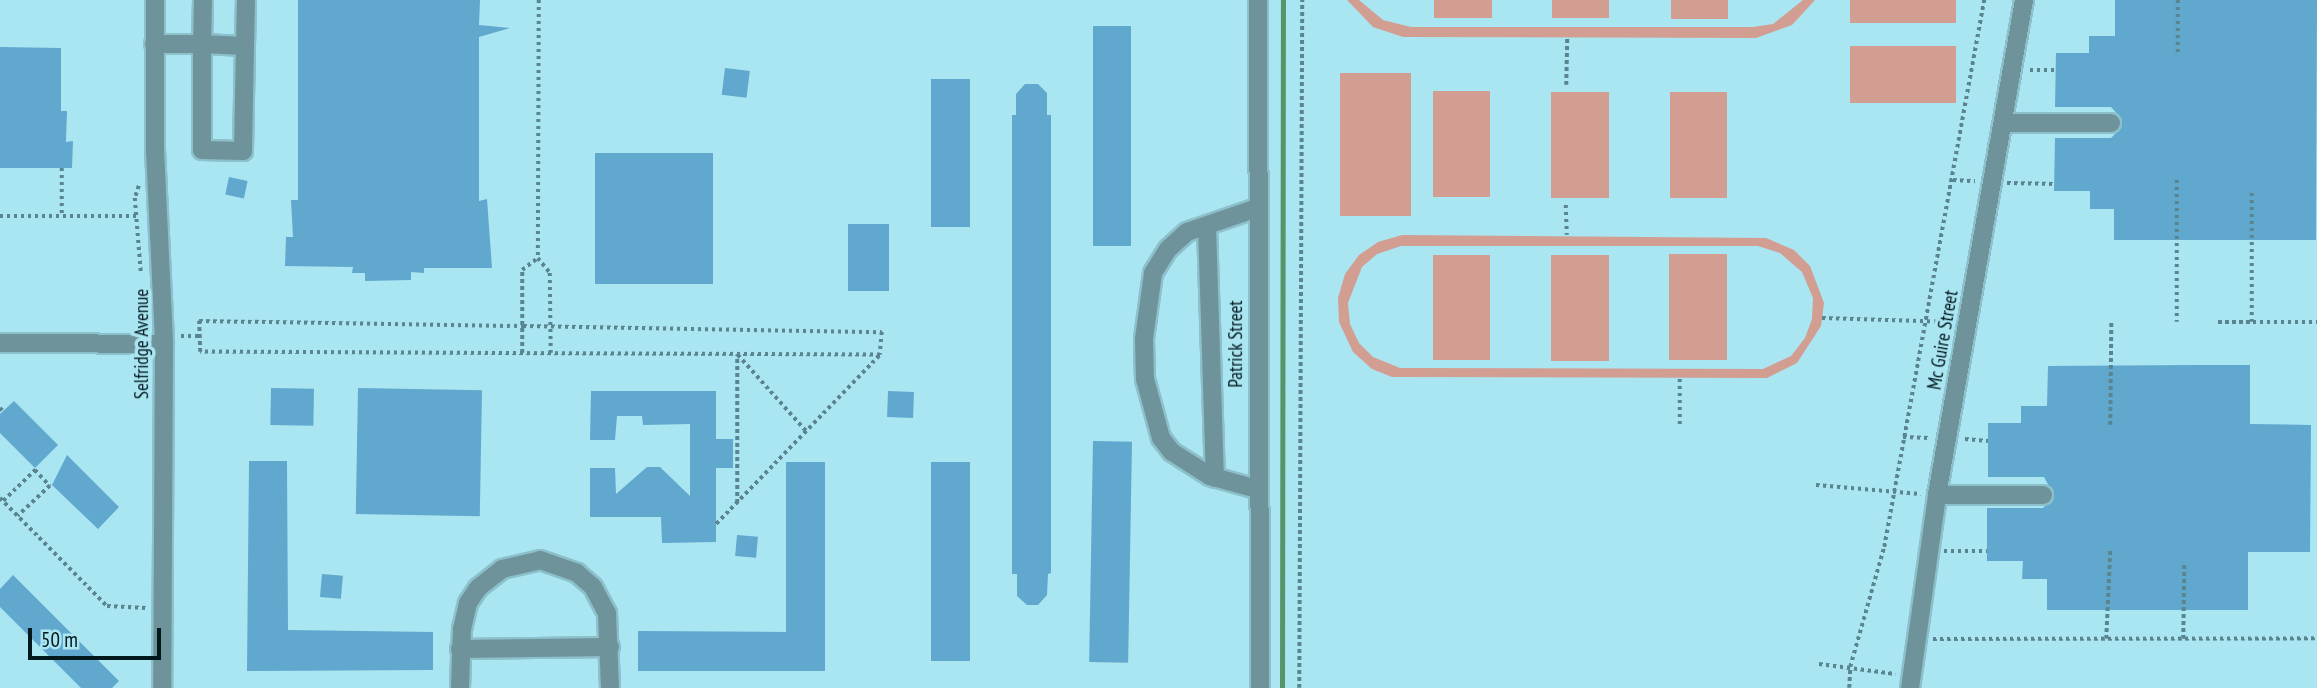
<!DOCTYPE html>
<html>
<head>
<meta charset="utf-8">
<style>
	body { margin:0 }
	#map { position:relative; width:2317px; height:688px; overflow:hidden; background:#aae5f2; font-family:"PT Sans Narrow",sans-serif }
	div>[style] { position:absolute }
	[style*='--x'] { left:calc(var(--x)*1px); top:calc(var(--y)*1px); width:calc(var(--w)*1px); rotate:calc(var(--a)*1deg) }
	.green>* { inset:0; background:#d29e92; transform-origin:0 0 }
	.stream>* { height:5px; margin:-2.5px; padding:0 2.5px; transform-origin:2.5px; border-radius:2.5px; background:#56956a }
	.building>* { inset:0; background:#60a8ce; transform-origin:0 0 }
	.path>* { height:3.5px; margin-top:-1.75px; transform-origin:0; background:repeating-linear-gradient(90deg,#5b858e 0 3.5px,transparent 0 7px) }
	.roads { filter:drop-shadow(2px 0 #8cc0cb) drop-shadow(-2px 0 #8cc0cb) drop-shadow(0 2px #8cc0cb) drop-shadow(0 -2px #8cc0cb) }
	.minor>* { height:18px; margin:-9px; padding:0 9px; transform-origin:9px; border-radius:9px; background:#6f939b }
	span { translate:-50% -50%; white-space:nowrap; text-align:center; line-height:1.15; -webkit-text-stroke:7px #aae5f2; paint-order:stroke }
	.street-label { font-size:19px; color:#01181c }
	.scale { position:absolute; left:28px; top:628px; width:133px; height:32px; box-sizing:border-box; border:4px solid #01181c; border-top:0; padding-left:9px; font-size:21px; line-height:24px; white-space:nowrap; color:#01181c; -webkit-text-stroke:5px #aae5f2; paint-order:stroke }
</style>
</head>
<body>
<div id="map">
	<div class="green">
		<div style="clip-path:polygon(1347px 0,1359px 0,1383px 20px,1411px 27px,1753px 27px,1773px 24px,1803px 0,1815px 0,1792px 25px,1756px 38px,1403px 37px,1373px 27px)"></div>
		<div style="left:1434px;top:0;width:58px;height:18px"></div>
		<div style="left:1552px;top:0;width:57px;height:18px"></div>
		<div style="left:1671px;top:0;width:57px;height:19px"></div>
		<div style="left:1850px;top:0;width:106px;height:23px"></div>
		<div style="left:1850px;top:46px;width:106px;height:57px"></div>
		<div style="left:1340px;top:73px;width:71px;height:143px"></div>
		<div style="left:1433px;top:91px;width:57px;height:106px"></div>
		<div style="left:1551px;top:92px;width:58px;height:106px"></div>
		<div style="left:1670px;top:92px;width:57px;height:106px"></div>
		<div style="clip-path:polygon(evenodd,1402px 235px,1766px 238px,1794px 250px,1810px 266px,1824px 303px,1821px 326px,1797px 363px,1767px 378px,1392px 377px,1372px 369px,1353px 352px,1339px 322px,1338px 298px,1345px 274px,1359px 255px,1378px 242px,1402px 235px,1401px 246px,1758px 246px,1780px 253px,1802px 272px,1813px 298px,1812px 319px,1805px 338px,1791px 356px,1763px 369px,1400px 368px,1373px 357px,1359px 343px,1350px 324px,1348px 303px,1362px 267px,1377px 254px,1401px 246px)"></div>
		<div style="left:1669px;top:254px;width:58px;height:106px"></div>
		<div style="left:1433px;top:255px;width:57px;height:105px"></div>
		<div style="left:1551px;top:255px;width:58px;height:106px"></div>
	</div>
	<div class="stream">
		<div style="--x:1282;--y:688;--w:688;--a:-89.92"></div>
	</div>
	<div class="building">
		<div style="clip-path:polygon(298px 0,480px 0,479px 25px,510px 28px,479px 37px,479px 201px,487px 199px,492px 268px,424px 268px,424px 273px,411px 272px,411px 280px,365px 281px,365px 273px,352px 273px,353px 267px,285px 266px,286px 237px,293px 237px,291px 200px,298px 200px)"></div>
		<div style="clip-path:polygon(2115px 0,2317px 0,2316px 240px,2114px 240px,2114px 209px,2090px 209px,2090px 191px,2054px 191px,2055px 138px,2111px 138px,2121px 128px,2121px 118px,2111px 107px,2055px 107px,2056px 53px,2089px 53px,2089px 36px,2115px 36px)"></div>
		<div style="left:1131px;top:26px;width:220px;height:38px;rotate:90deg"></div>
		<div style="clip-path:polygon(0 47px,61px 48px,61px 111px,67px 111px,66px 142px,73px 141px,72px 168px,0 168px)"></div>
		<div style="left:725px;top:68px;width:25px;height:27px;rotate:7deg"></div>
		<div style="left:931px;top:79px;width:39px;height:148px"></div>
		<div style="clip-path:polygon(1025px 84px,1038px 84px,1047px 93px,1047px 115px,1051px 115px,1051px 573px,1048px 574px,1047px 595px,1038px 605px,1027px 605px,1017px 596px,1017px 574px,1012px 574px,1012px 115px,1016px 115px,1016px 94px)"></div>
		<div style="left:713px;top:153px;width:131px;height:118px;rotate:90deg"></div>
		<div style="left:229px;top:177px;width:19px;height:18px;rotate:12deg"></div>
		<div style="left:889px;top:224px;width:67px;height:41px;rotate:90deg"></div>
		<div style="clip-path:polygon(2194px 365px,2250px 365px,2250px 424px,2311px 425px,2310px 552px,2248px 552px,2248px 610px,2047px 610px,2047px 579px,2022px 579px,2023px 561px,1987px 561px,1987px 508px,2043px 508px,2054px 496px,2044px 477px,1988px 477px,1988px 423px,2021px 423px,2021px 406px,2047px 406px,2048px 366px)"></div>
		<div style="left:271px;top:388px;width:43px;height:37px;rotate:1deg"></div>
		<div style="left:358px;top:388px;width:124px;height:126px;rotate:1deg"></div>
		<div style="clip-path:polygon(591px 391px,716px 391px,716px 439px,733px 439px,733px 468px,716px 468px,716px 542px,662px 543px,661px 517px,590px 517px,590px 468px,615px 468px,616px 494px,647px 467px,660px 467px,690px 496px,690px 424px,643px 425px,642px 416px,617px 416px,615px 440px,590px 440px)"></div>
		<div style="left:888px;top:391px;width:26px;height:26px;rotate:2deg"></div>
		<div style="clip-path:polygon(14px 401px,58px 445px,35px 468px,0 433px,0 414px)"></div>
		<div style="left:1093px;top:441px;width:39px;height:221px;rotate:1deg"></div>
		<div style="clip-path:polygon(67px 455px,119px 507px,98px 529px,52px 485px)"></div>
		<div style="clip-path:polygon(249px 461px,287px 461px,288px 630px,433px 632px,433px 670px,247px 671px)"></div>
		<div style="clip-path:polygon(786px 462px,825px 462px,825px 671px,638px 671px,638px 631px,786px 632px)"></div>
		<div style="left:970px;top:462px;width:199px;height:39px;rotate:90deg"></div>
		<div style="left:737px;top:535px;width:21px;height:21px;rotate:5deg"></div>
		<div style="left:322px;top:574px;width:21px;height:23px;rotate:5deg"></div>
		<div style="clip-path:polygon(13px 575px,119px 681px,112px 688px,81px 688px,0 607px,0 589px)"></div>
	</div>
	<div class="path">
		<div style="--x:539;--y:0;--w:258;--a:90.2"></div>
		<div style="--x:538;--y:258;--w:19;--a:51"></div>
		<div style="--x:550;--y:273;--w:80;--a:89.3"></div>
		<div style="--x:2178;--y:0;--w:55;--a:90"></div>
		<div style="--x:2030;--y:70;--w:25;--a:0"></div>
		<div style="--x:1566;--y:85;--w:47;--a:-88.8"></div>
		<div style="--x:62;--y:168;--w:48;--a:90"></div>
		<div style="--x:1953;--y:180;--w:22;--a:3"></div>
		<div style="--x:2177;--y:180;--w:142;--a:90"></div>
		<div style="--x:2007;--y:183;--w:47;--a:1.2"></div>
		<div style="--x:139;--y:186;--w:13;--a:108"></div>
		<div style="--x:135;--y:198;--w:74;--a:85.4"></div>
		<div style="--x:2252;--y:193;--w:129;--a:90"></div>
		<div style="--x:1566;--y:205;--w:30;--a:88"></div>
		<div style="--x:0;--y:216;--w:136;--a:0"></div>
		<div style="--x:1822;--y:318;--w:130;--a:1.8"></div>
		<div style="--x:199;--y:321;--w:324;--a:0.9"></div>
		<div style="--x:523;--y:326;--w:359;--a:1"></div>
		<div style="--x:882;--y:332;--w:23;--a:95"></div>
		<div style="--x:880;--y:355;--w:680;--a:-179.75"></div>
		<div style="--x:200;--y:352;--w:31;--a:-92"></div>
		<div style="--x:2218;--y:322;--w:99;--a:0"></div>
		<div style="--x:181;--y:336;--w:18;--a:0"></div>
		<div style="--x:522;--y:353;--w:83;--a:-90"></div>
		<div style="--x:522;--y:270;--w:20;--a:-37"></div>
		<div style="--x:738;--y:355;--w:103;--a:48.1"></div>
		<div style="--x:1680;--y:379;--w:46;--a:90"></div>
		<div style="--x:0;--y:408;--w:4;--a:45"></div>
		<div style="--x:2110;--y:425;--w:104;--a:-89.4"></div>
		<div style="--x:1903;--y:437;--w:26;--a:2"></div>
		<div style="--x:1965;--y:439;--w:23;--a:5"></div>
		<div style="--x:1816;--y:485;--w:105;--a:4.9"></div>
		<div style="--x:0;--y:498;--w:152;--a:45.3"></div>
		<div style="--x:107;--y:606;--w:39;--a:3"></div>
		<div style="--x:3;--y:501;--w:45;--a:-44.1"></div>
		<div style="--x:35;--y:470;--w:22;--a:47"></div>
		<div style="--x:50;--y:486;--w:44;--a:136.8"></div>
		<div style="--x:737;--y:503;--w:148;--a:-90"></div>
		<div style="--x:716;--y:524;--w:235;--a:-45.9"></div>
		<div style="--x:1944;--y:551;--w:43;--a:0"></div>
		<div style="--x:1933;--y:639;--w:384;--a:-0.1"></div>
		<div style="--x:2106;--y:639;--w:89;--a:-87.4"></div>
		<div style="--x:2183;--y:639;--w:76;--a:-89.2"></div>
		<div style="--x:1819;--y:664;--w:77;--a:7.5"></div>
		<div style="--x:1299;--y:688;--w:688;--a:-89.75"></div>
		<div style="--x:1849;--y:688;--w:21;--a:-87"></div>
		<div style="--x:1850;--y:667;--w:125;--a:-74.2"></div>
		<div style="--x:1884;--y:547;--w:556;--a:-79.64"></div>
	</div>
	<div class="roads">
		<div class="minor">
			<div style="--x:155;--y:0;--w:150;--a:90"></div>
			<div style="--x:155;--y:150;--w:194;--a:87.3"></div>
			<div style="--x:164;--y:344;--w:344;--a:90.3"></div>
			<div style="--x:1258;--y:0;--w:688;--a:89.83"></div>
			<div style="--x:154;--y:44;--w:48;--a:0"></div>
			<div style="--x:202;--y:44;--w:44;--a:-88.7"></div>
			<div style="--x:245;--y:46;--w:105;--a:91.1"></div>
			<div style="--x:243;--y:151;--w:41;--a:-178.6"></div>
			<div style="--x:202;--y:150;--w:106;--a:-90"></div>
			<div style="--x:202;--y:44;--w:43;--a:2.7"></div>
			<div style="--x:245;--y:46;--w:46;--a:-88.8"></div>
			<div style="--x:2003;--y:123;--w:108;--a:0"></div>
			<div style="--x:1257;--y:208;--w:74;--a:161.1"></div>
			<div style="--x:1187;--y:232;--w:25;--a:138"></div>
			<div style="--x:1168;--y:249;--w:28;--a:122"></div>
			<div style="--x:1153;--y:273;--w:67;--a:97.8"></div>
			<div style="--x:1144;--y:339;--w:40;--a:88.6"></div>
			<div style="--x:1145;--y:379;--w:61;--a:74.8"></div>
			<div style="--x:1161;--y:438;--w:18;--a:52"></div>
			<div style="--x:1172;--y:452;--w:45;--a:32.3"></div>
			<div style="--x:1210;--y:476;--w:49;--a:15.5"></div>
			<div style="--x:1207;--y:226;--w:252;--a:88.2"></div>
			<div style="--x:0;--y:343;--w:164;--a:0.3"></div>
			<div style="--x:1937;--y:495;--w:106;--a:0"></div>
			<div style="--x:460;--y:649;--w:150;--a:-0.8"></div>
			<div style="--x:460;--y:688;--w:59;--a:-88.1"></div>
			<div style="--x:462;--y:629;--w:27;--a:-77"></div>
			<div style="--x:468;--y:603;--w:18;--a:-56"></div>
			<div style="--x:478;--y:588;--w:31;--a:-38"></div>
			<div style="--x:502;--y:569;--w:39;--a:-13"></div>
			<div style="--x:540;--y:560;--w:39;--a:19"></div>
			<div style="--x:577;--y:573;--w:21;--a:41"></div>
			<div style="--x:593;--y:587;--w:30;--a:62"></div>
			<div style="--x:607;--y:613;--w:75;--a:87.7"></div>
			<div style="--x:1910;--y:688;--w:195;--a:-82"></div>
			<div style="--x:1937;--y:495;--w:503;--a:-80.03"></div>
		</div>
	</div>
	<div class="street-label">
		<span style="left:1943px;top:340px;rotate:-80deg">Mc Guire Street</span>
		<span style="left:142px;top:344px;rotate:-90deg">Selfridge Avenue</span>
		<span style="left:1236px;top:344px;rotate:-90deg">Patrick Street</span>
	</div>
	<div class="scale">50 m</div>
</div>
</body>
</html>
